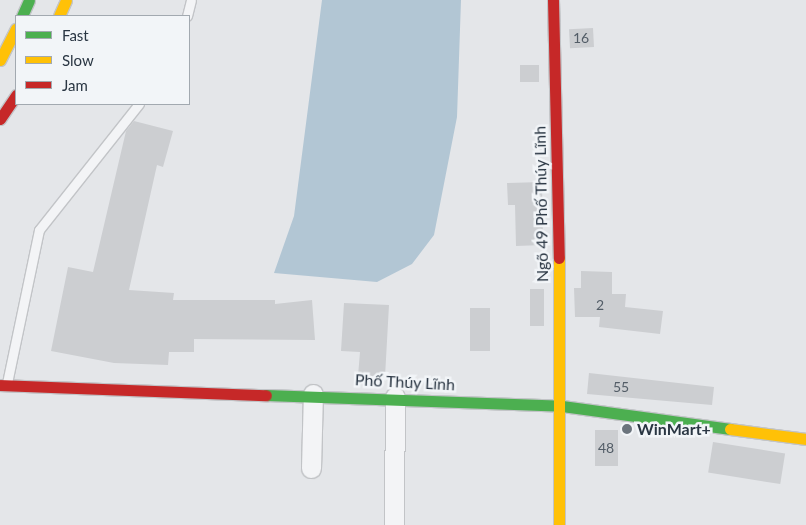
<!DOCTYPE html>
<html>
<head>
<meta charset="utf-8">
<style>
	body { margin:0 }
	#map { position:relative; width:806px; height:525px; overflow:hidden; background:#e4e6e9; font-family:Lato,sans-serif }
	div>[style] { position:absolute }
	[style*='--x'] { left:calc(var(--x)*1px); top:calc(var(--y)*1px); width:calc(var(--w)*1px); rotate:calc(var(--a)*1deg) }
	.water>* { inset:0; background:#b2c6d4 }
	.building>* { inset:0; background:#ccced1; transform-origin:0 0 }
	.roads { filter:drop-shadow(1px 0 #c2c4c7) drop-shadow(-1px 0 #c2c4c7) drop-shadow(0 1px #c2c4c7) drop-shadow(0 -1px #c2c4c7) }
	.lane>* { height:9px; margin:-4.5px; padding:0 4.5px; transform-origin:4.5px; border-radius:4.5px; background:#f3f4f6 }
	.street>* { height:19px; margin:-9.5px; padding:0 9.5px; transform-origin:9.5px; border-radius:9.5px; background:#f3f4f6 }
	.fast>* { height:11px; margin:-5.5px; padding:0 5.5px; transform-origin:5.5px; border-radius:5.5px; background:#4caf50 }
	.slow>* { height:11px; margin:-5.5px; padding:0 5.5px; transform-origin:5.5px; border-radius:5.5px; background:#ffc107 }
	.jam>* { height:11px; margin:-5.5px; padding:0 5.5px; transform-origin:5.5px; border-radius:5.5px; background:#c62828 }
	.dots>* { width:14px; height:14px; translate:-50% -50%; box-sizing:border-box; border:2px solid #f2f5f8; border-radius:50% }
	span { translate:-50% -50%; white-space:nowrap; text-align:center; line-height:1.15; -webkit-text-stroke:5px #f2f5f8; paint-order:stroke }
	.number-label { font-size:14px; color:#535d67 }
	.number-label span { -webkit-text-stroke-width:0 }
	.street-label { font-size:16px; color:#2a3643 }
	.poi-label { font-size:16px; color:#2a3643; font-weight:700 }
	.left { translate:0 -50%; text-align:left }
	.legend { position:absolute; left:15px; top:15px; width:175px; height:90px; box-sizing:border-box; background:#f2f5f8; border:1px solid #a2a9b0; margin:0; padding:6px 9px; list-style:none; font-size:15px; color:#2a3643 }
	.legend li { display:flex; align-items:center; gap:10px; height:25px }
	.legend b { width:25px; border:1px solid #a2a9b0 }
</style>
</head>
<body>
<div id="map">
	<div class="water">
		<div style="clip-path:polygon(322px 0,461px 0,457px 117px,434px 235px,412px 264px,377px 282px,274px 273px,294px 216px)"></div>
	</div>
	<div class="building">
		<div style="left:593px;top:28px;width:19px;height:24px;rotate:87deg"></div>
		<div style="left:520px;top:65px;width:19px;height:17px"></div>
		<div style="clip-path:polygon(134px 121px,173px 131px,163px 167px,157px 165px,129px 290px,174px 293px,173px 300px,275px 300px,275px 304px,312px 300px,315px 340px,194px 339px,194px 352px,169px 352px,168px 365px,114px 363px,51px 351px,68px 267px,93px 272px,126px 131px)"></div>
		<div style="clip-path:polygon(542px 182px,543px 245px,516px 246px,515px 205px,508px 205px,507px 183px)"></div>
		<div style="clip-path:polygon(581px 271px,612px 272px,612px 294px,626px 294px,625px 307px,663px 311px,660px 334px,599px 327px,600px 317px,575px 317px,574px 288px,581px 288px)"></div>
		<div style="left:530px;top:289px;width:14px;height:37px"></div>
		<div style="clip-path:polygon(344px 303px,389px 305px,385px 377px,358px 376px,360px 352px,341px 351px)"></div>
		<div style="left:470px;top:308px;width:20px;height:43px"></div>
		<div style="clip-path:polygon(589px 373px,714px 387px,712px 405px,587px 394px)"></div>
		<div style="left:595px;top:430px;width:23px;height:36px"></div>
		<div style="left:713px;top:442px;width:73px;height:31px;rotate:9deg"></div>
	</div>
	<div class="roads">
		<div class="lane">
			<div style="--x:187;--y:16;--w:16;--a:-76"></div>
			<div style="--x:7;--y:383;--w:156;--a:-78.2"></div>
			<div style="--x:39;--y:230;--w:161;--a:-51.6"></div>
		</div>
		<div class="street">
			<div style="--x:311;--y:468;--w:74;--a:-88.5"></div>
			<div style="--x:394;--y:525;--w:128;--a:-89.6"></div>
		</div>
		<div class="fast">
			<div style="--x:22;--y:16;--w:17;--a:-66"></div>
			<div style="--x:266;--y:395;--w:296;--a:2.1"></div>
			<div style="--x:562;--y:406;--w:170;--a:7.8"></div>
		</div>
		<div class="slow">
			<div style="--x:59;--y:16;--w:17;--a:-66"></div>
			<div style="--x:0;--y:60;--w:35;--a:-63"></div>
			<div style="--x:559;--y:258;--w:267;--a:90"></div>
			<div style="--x:730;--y:429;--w:77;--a:7.5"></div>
		</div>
		<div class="jam">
			<div style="--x:553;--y:0;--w:258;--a:88.7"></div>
			<div style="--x:0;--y:119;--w:29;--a:-56"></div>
			<div style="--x:0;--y:385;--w:266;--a:2.2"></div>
		</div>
	</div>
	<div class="dots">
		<div style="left:627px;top:429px;background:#6b747d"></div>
	</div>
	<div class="number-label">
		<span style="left:581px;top:38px">16</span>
		<span style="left:600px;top:305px">2</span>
		<span style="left:621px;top:387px">55</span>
		<span style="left:606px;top:448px">48</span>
	</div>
	<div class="street-label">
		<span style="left:541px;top:204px;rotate:-91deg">Ngõ 49 Phố Thúy Lĩnh</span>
		<span style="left:405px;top:382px;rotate:3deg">Phố Thúy Lĩnh</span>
	</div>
	<div class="poi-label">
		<span class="left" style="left:637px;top:429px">WinMart+</span>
	</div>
	<ul class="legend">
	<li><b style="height:6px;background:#4caf50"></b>Fast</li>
	<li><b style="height:6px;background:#ffc107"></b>Slow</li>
	<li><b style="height:6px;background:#c62828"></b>Jam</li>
	</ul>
</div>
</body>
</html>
